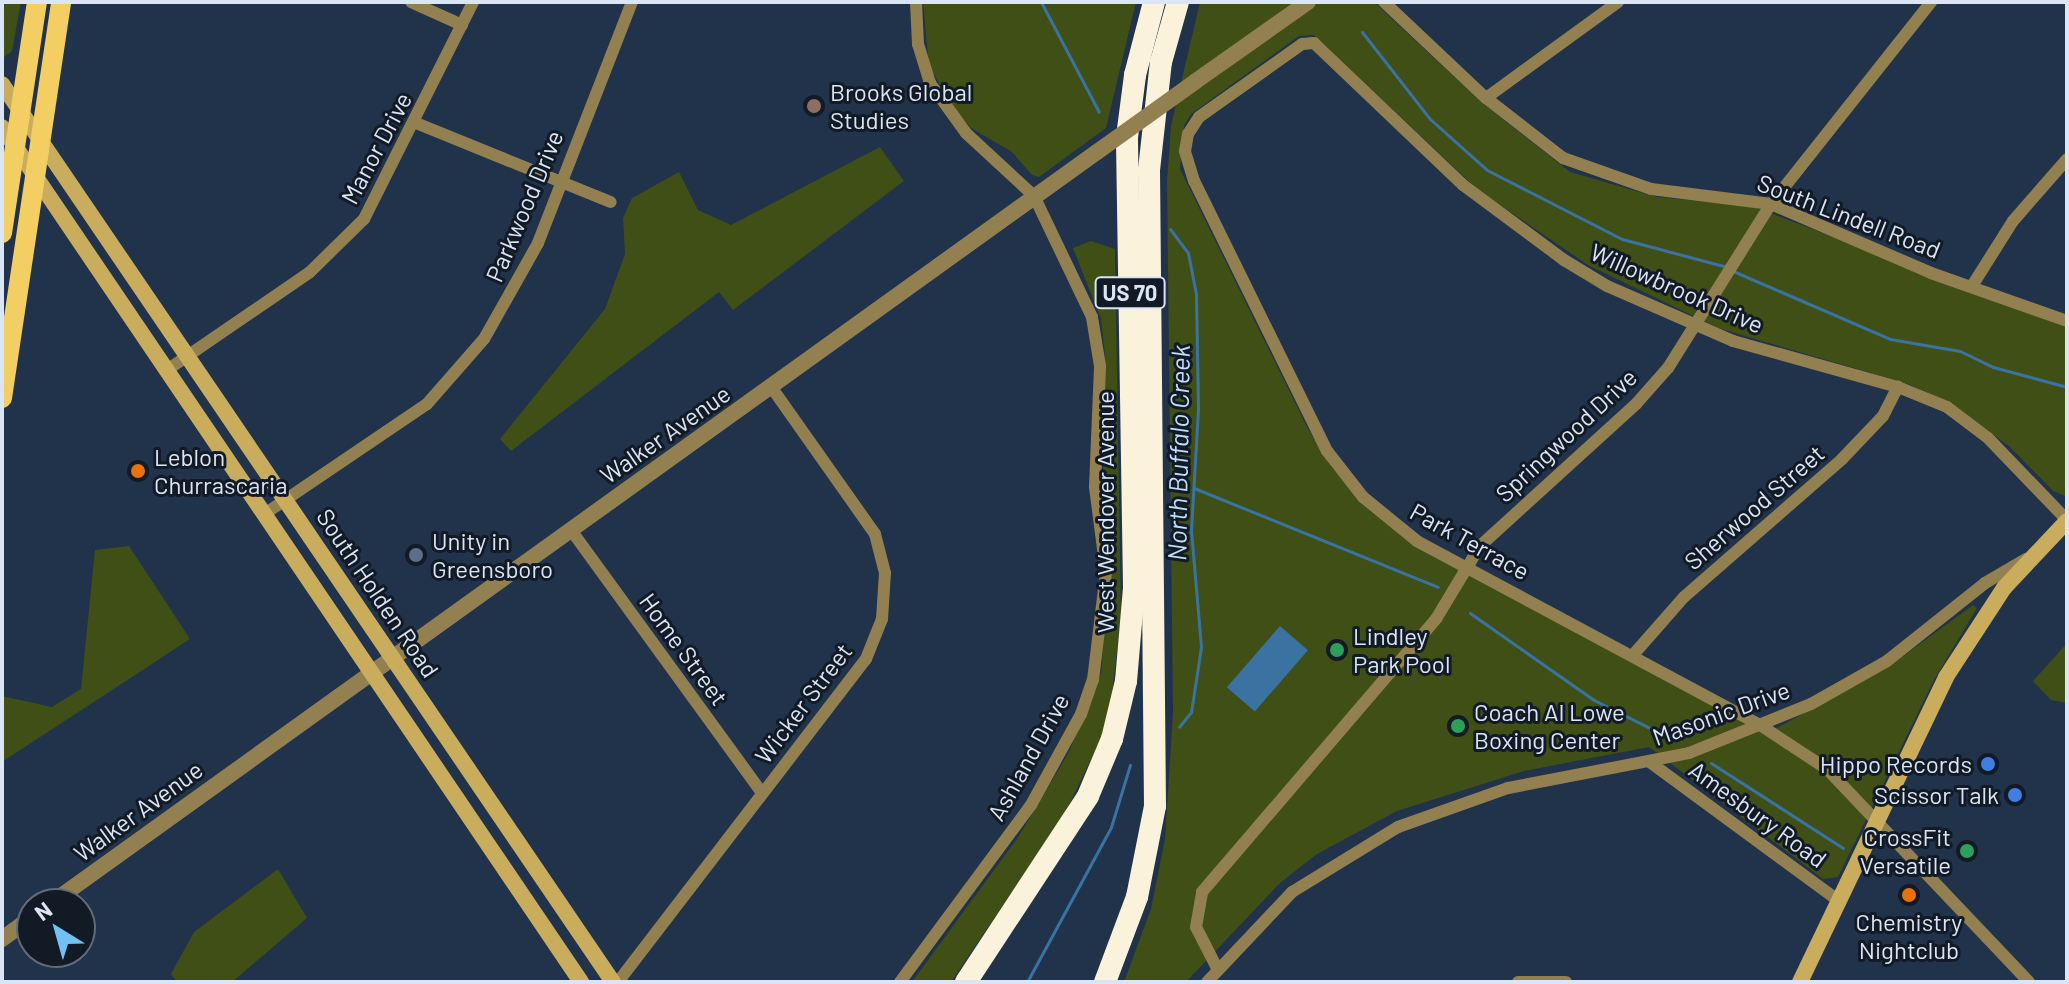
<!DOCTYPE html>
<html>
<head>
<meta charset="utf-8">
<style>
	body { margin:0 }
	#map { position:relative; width:2069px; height:984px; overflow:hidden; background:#21324b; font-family:Barlow,sans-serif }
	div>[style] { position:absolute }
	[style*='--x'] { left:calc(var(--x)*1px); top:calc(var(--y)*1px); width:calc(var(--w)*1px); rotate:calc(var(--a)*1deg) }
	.green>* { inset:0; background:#3f4f16 }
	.water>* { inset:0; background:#3a73a2; transform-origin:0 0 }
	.stream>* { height:3px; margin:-1.5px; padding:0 1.5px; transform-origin:1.5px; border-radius:1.5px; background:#3a73a2 }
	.minor>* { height:12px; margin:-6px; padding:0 6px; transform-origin:6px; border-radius:6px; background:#928050 }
	.tertiary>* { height:16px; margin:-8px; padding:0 8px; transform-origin:8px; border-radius:8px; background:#928050 }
	.secondary>* { height:16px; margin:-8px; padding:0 8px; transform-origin:8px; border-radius:8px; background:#c9ac5c }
	.primary>* { height:20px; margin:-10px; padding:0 10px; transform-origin:10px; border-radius:10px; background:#f3ce63 }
	.motorway>* { height:22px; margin:-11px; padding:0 11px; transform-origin:11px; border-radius:11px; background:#faf2db }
	.tertiary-bridge>* { height:16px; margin:-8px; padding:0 8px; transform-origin:8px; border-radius:8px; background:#928050 }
	.dots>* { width:22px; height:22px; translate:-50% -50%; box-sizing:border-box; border:4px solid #121a25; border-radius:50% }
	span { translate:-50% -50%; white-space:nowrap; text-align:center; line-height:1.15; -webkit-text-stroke:6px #121a25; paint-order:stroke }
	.shield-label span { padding:2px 6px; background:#121a25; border:2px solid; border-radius:6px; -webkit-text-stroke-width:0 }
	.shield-label { font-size:22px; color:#dae5f5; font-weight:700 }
	.poi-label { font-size:24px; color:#dae5f5 }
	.left { translate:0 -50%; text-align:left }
	.right { translate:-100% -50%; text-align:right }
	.street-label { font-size:24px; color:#dae5f5 }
	.water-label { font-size:26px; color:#c0defa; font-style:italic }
	.frame { position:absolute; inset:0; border:4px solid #dae5f5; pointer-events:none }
	.north { position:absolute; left:16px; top:888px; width:80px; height:80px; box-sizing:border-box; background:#121a25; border:2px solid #626b78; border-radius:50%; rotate:323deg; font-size:22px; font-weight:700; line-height:32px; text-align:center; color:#dae5f5 }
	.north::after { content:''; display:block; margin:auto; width:28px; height:36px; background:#72c1f5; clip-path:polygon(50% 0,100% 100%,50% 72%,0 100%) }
</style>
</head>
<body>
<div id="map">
	<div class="green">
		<div style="clip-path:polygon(2px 2px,21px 2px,12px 51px,3px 58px)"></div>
		<div style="clip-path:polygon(923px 2px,1136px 2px,1106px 128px,1039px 177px,1032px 175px,1012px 152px,971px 128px,956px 112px,929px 66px)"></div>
		<div style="clip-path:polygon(1200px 2px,1374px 2px,1481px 102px,1570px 172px,1657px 197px,1752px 206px,2067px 326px,2065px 496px,2053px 491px,2010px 447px,1949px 402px,1908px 384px,1718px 328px,1588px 265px,1477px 189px,1314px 35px,1299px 36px,1191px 114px,1184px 126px,1180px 169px,1307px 427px,1332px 468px,1392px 528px,1766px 734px,1891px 665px,1973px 605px,1977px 608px,1934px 680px,1838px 877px,1823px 879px,1649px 747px,1524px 771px,1397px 811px,1317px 854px,1280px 883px,1186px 982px,1124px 982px,1151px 909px,1165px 839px,1173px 712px,1167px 181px,1171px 126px)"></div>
		<div style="clip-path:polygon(880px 147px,904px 181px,733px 310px,719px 292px,511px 451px,500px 439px,605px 309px,625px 254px,623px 218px,632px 198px,679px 172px,698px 210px,731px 225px)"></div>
		<div style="clip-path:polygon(1091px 241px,1115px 249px,1121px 616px,1112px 694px,1101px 739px,1064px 815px,951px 982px,912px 982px,1019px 836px,1069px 752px,1101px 674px,1111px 546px,1103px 485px,1105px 355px,1101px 319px,1073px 248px)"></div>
		<div style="clip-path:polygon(129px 546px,190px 639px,2px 762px,2px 696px,52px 707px,81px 689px,95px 550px)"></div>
		<div style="clip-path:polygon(2067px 643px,2067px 703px,2051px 700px,2033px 681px)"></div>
		<div style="clip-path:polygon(278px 869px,307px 918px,232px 982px,177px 982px,171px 974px,194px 932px)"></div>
	</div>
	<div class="water">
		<div style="left:1280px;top:626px;width:37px;height:81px;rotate:41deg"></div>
	</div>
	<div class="stream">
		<div style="--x:1041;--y:2;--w:124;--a:62.2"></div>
		<div style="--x:1362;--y:32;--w:110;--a:52"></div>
		<div style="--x:1430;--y:119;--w:76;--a:41.8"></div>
		<div style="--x:1487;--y:170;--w:152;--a:27.1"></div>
		<div style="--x:1622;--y:239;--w:109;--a:14.9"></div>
		<div style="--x:1170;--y:229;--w:30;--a:53"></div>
		<div style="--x:1188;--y:253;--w:42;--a:79"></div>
		<div style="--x:1196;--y:294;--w:115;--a:89"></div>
		<div style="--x:1198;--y:409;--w:121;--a:93.3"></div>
		<div style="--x:1191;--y:530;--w:117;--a:85.1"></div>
		<div style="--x:1201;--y:647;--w:66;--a:98.7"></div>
		<div style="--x:1191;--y:712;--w:19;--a:129"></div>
		<div style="--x:1733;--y:271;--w:171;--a:23.4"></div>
		<div style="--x:1890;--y:339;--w:71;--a:9.7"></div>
		<div style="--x:1960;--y:351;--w:37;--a:26"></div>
		<div style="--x:1993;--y:367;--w:77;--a:15.1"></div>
		<div style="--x:1194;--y:488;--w:263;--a:22.1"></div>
		<div style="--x:1470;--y:613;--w:151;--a:35.1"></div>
		<div style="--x:1594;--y:700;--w:80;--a:26.6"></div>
		<div style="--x:1711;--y:763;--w:157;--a:32.8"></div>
		<div style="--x:1027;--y:982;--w:176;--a:-61.5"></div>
		<div style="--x:1111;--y:827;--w:65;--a:-73"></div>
	</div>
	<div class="minor">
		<div style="--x:411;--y:2;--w:56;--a:24.3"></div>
		<div style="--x:1384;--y:2;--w:140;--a:43.3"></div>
		<div style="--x:1486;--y:98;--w:98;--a:37.9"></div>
		<div style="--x:1563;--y:158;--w:93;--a:19.4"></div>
		<div style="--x:1651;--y:189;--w:121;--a:7.1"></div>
		<div style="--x:1771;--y:204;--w:174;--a:23.3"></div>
		<div style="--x:1931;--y:273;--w:144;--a:19.4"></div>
		<div style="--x:1486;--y:98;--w:163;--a:-36"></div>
		<div style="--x:416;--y:123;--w:210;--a:22.1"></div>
		<div style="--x:1972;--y:286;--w:77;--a:-57.8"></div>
		<div style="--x:2013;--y:221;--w:82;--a:-48.9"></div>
		<div style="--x:167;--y:370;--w:173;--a:-34.4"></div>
		<div style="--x:310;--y:272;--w:76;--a:-44.5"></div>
		<div style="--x:364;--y:219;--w:243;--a:-63.3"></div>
		<div style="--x:263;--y:515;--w:198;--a:-34.1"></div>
		<div style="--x:427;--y:404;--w:86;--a:-48.8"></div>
		<div style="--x:484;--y:339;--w:110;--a:-60.6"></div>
		<div style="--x:538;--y:243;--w:259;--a:-68.7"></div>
		<div style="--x:571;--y:530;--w:325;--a:54"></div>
		<div style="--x:1633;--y:655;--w:77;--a:-48.7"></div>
		<div style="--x:1684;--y:597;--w:210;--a:-41.1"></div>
		<div style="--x:1842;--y:459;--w:59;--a:-46.4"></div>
		<div style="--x:1883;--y:416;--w:33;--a:-63"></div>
		<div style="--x:1651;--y:763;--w:233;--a:36.3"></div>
		<div style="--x:1218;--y:970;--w:48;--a:-117.1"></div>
		<div style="--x:1196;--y:927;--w:36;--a:-80"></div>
		<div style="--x:1202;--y:892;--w:360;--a:-49.4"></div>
		<div style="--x:1436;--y:619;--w:85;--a:-58.9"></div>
		<div style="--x:1480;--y:546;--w:211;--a:-42.3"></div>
		<div style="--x:1636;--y:404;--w:48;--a:-48.4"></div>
		<div style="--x:1668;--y:368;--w:194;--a:-57.9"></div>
		<div style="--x:1771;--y:204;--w:258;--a:-51.6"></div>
		<div style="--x:618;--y:982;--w:407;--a:-52.5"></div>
		<div style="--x:866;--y:659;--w:43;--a:-68.2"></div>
		<div style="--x:882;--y:619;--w:46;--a:-86.3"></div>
		<div style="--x:885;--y:573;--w:40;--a:-104.4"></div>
		<div style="--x:875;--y:534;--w:179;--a:-125.2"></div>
		<div style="--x:900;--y:982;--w:220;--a:-53.5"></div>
		<div style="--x:1031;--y:805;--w:104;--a:-61.2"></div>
		<div style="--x:1081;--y:714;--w:36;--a:-71"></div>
		<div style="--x:1093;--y:680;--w:109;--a:-83.1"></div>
		<div style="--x:1106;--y:572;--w:86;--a:-97.4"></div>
		<div style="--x:1095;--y:487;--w:121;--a:-87.6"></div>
		<div style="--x:1100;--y:366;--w:50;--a:-99.3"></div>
		<div style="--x:1092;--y:317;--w:134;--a:-115.6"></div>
		<div style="--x:1034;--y:196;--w:93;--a:-137.2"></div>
		<div style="--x:966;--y:133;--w:62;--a:-125.8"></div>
		<div style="--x:930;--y:83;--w:41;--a:-107.1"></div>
		<div style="--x:918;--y:44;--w:42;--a:-92.7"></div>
		<div style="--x:1207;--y:982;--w:124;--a:-46.6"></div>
		<div style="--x:1292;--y:892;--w:124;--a:-31.5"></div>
		<div style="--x:1398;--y:827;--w:117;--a:-19.5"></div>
		<div style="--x:1508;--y:788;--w:184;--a:-10.9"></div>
		<div style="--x:1689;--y:753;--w:131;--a:-21.9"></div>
		<div style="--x:1811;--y:704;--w:87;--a:-29.5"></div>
		<div style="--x:1887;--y:661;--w:125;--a:-38.5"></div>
		<div style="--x:1985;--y:583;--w:48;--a:-30.3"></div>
		<div style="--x:1518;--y:982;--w:48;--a:0"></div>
		<div style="--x:2029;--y:982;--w:294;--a:-133.5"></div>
		<div style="--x:1827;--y:769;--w:80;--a:-146.7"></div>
		<div style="--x:1760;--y:725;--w:389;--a:-151.8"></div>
		<div style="--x:1417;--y:541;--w:70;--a:-140.8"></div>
		<div style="--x:1363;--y:497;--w:58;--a:-128"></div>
		<div style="--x:1327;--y:451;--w:301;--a:-116.2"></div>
		<div style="--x:1194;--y:181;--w:31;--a:-107"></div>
		<div style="--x:1185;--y:151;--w:17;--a:-80"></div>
		<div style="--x:1188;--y:134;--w:20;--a:-57"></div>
		<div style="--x:1199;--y:117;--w:126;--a:-35.3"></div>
		<div style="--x:1302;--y:44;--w:12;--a:-5"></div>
		<div style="--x:1314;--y:43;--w:206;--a:43.6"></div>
		<div style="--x:1463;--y:185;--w:126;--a:36.6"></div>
		<div style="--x:1564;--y:260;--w:50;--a:31.2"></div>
		<div style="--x:1607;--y:286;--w:137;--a:23.6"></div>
		<div style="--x:1733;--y:341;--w:171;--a:15.6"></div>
		<div style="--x:1898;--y:387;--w:53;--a:22.2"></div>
		<div style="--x:1947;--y:407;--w:51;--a:37.1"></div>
		<div style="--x:1988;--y:438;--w:114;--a:46.1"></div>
	</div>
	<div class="tertiary">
		<div style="--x:1196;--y:81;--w:137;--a:-35.2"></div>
		<div style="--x:50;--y:904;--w:1289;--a:-35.69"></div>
		<div style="--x:2;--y:939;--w:37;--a:-36"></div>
	</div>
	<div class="secondary">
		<div style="--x:2;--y:84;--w:1086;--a:55.77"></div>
		<div style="--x:2;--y:127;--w:1033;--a:55.89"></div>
		<div style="--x:1800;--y:982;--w:338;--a:-64.4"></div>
		<div style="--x:1946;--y:677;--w:106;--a:-56.9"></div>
		<div style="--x:2004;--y:588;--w:92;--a:-46.8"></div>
	</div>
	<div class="primary">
		<div style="--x:2;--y:233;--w:234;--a:-81.4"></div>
		<div style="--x:2;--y:398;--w:400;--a:-81.5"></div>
	</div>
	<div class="motorway">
		<div style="--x:966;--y:982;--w:222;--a:-56.7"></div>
		<div style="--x:1088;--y:796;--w:62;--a:-67.2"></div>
		<div style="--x:1112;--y:739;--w:60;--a:-76.4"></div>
		<div style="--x:1126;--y:681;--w:94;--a:-85.1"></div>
		<div style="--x:1134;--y:587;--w:450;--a:-90.9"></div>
		<div style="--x:1127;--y:137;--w:63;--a:-82.6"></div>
		<div style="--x:1135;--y:75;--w:75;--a:-75.4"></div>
		<div style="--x:1105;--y:982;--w:91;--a:-69.4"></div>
		<div style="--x:1137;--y:897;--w:93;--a:-78.8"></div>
		<div style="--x:1155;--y:806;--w:636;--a:-90.54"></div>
		<div style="--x:1149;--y:170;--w:109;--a:-83.7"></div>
		<div style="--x:1161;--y:62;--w:62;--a:-74.2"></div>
	</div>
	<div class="tertiary-bridge">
		<div style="--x:1097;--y:152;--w:122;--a:-35.6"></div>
	</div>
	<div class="dots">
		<div style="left:814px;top:106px;background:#8d6e63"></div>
		<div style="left:138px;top:471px;background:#e8710a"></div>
		<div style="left:416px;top:555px;background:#5c6f8a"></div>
		<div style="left:1337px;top:650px;background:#2e9e5b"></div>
		<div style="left:1458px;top:726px;background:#2e9e5b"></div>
		<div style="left:1988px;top:764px;background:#3f7fe0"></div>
		<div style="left:2015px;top:795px;background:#3f7fe0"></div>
		<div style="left:1967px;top:851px;background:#2e9e5b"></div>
		<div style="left:1909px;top:895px;background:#e8710a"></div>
	</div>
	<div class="shield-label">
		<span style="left:1130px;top:293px">US 70</span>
	</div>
	<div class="poi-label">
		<span class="left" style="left:830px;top:106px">Brooks Global<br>Studies</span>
		<span class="left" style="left:154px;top:471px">Leblon<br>Churrascaria</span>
		<span class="left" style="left:432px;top:555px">Unity in<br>Greensboro</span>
		<span class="left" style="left:1353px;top:650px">Lindley<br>Park Pool</span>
		<span class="left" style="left:1474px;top:726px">Coach Al Lowe<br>Boxing Center</span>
		<span class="right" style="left:1972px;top:764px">Hippo Records</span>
		<span class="right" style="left:1999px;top:795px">Scissor Talk</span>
		<span class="right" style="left:1951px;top:851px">CrossFit<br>Versatile</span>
		<span style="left:1909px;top:936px">Chemistry<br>Nightclub</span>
	</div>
	<div class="street-label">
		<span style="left:376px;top:148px;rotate:-62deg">Manor Drive</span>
		<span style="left:524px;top:206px;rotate:-67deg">Parkwood Drive</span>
		<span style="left:1849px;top:216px;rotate:21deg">South Lindell Road</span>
		<span style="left:1677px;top:288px;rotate:24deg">Willowbrook Drive</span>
		<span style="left:665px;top:434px;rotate:-35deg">Walker Avenue</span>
		<span style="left:1566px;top:435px;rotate:-43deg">Springwood Drive</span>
		<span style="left:1754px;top:507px;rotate:-41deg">Sherwood Street</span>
		<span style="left:1105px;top:512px;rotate:-90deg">West Wendover Avenue</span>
		<span style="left:1470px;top:541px;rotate:29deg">Park Terrace</span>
		<span style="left:378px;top:593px;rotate:56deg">South Holden Road</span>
		<span style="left:684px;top:649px;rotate:54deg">Home Street</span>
		<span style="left:803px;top:703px;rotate:-53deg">Wicker Street</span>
		<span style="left:1721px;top:713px;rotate:-20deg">Masonic Drive</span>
		<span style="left:1028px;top:757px;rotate:-61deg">Ashland Drive</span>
		<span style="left:138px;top:811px;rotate:-36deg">Walker Avenue</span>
		<span style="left:1758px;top:814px;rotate:36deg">Amesbury Road</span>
	</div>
	<div class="water-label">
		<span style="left:1178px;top:453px;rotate:-89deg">North Buffalo Creek</span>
	</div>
	<div class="frame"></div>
	<div class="north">N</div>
</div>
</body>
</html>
